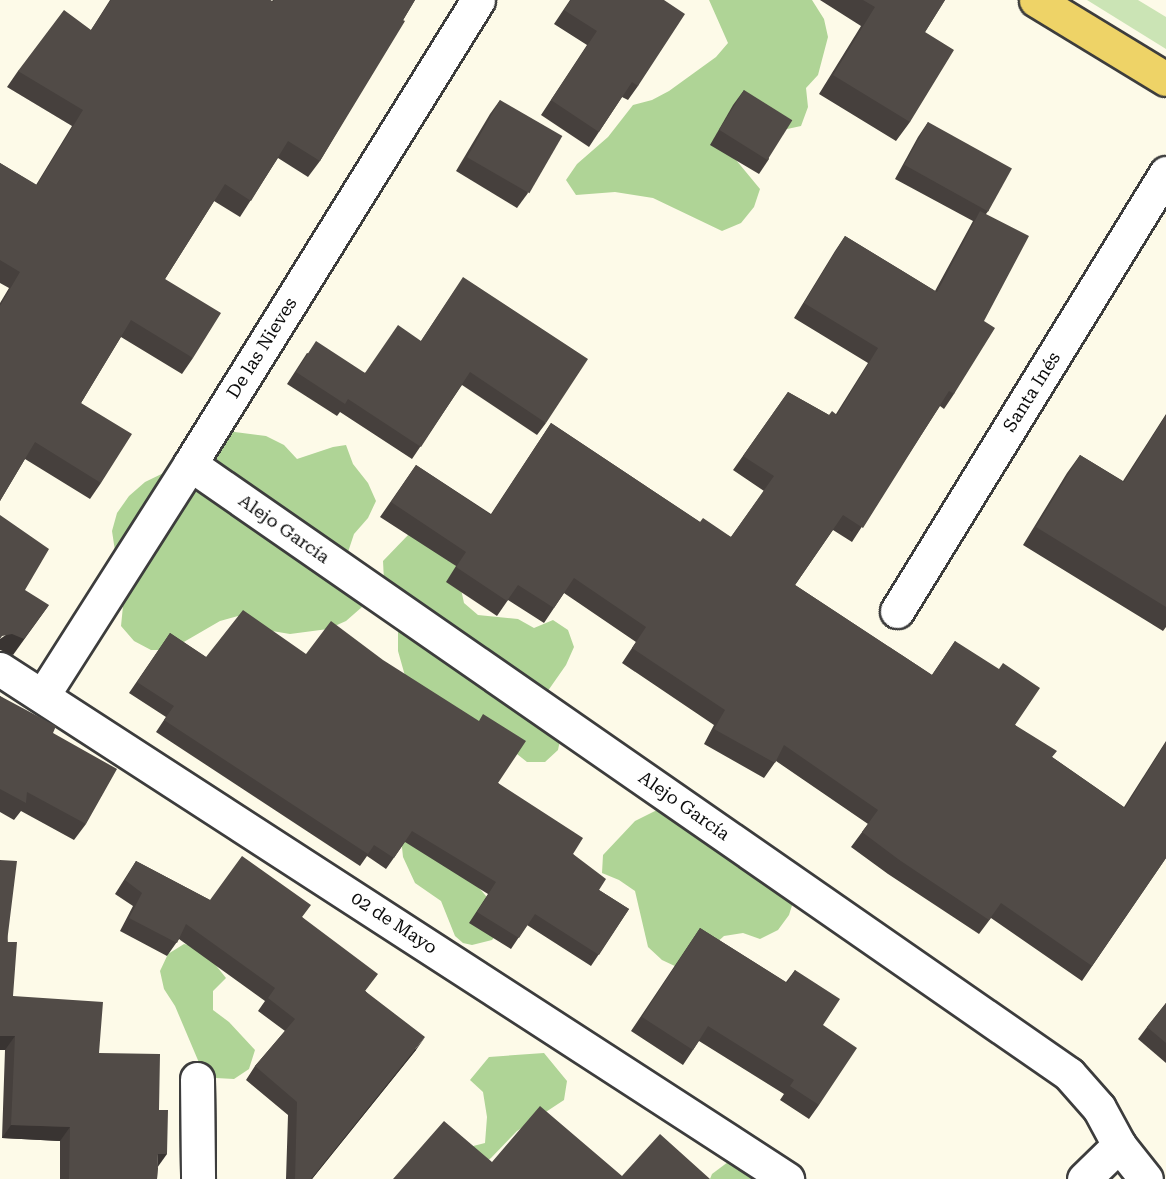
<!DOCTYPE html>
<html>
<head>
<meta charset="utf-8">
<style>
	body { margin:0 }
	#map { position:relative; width:1166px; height:1179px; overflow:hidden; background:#fdfae8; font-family:"Roboto Serif",serif }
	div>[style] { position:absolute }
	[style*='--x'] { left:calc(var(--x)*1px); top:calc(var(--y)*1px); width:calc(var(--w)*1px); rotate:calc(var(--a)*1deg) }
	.green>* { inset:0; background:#cbe4b5 }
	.forest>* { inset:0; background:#afd496 }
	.roads { filter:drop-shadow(2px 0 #3d3d3d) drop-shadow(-2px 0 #3d3d3d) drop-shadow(0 2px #3d3d3d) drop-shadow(0 -2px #3d3d3d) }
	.minor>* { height:33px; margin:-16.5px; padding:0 16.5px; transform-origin:16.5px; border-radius:16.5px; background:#fff }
	.major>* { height:33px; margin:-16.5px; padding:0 16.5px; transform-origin:16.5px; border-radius:16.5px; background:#eed367 }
	.wall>* { inset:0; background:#46403d }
	.shaded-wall>* { inset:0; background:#393432 }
	.building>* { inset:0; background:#514b47; transform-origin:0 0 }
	span { translate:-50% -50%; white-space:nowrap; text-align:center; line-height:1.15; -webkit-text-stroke:6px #fff; paint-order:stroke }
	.street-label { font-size:18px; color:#0a0a0a }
</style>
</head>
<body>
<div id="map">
	<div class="green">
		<div style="clip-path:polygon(1087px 0,1138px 0,1166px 17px,1166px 49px)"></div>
	</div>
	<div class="forest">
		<div style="clip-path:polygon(709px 0,812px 0,824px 19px,828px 37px,818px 75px,806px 88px,808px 107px,801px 126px,722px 143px,760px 189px,754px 207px,741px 223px,722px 231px,653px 198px,615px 192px,576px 195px,566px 180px,577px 164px,608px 137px,633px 105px,652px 100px,669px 91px,716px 57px,728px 43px)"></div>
		<div style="clip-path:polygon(227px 431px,266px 436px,284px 445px,297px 459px,333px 447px,346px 445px,353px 464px,368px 483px,376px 501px,368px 518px,354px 534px,348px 552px,362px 607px,346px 621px,328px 629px,290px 634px,272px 631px,238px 616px,220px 621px,170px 650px,151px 650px,134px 641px,121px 626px,123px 606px,130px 588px,115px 551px,112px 531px,117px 513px,129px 496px,145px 482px,180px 465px)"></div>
		<div style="clip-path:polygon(410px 533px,456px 566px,464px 603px,478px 615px,518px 619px,534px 628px,553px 620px,568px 630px,574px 647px,566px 665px,545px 695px,562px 731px,558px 750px,545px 762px,527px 762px,512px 750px,409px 690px,398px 651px,398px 632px,404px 614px,384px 581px,383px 561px)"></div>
		<div style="clip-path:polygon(674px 806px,795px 896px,789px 915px,778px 930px,760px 939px,743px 933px,724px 936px,696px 961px,679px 968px,662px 960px,648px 947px,635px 891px,619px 880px,602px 873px,603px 855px,635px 821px,655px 811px)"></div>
		<div style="clip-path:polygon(401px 838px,476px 884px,495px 907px,498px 933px,492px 940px,472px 945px,463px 943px,455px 936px,441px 901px,415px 883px,403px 857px)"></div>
		<div style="clip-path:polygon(184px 944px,202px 948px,226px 978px,213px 991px,213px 1010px,229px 1022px,255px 1050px,249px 1069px,234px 1079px,216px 1078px,200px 1065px,175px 1006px,164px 989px,160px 971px,168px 954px)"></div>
		<div style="clip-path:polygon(544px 1053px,567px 1081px,564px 1100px,517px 1131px,491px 1158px,476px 1169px,442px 1154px,485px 1143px,487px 1117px,483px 1092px,470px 1080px,489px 1057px)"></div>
		<div style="clip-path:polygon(728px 1162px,768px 1171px,778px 1179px,710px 1179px,712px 1174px)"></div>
	</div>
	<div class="roads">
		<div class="minor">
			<div style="--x:190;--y:464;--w:1070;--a:34.76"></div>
			<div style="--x:1069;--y:1074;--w:45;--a:48.6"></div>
			<div style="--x:1099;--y:1108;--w:42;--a:61.6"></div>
			<div style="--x:1119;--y:1145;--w:43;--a:51.5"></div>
			<div style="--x:897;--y:611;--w:514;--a:-58.44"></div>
			<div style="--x:0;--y:669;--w:938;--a:32.94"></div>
			<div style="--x:43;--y:695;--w:274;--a:-57.5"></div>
			<div style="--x:190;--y:464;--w:546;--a:-58.17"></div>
			<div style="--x:197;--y:1079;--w:100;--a:89.4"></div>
			<div style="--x:1084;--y:1179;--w:49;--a:-44.2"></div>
		</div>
		<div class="major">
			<div style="--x:1036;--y:0;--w:152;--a:31.3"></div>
		</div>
	</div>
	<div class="wall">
		<div style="clip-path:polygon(110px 0,270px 0,272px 1px,273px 0,415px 0,320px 161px,308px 177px,278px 158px,240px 217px,214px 201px,165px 279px,193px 358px,182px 374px,121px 337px,81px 403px,101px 483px,90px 499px,25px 459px,0 501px,0 303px,9px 288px,0 283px,0 163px,36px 185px,72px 126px,7px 87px,18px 71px,91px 30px)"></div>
		<div style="clip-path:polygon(570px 0,664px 0,638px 86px,628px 100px,622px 97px,589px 147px,541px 115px,587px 45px,554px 24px)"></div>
		<div style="clip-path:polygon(820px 0,945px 0,925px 32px,910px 122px,896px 141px,819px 94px,861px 26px)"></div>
		<div style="clip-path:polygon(744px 90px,769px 159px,759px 174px,710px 145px,733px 105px)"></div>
		<div style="clip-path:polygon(500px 100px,528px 193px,517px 208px,456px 171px,490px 114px)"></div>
		<div style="clip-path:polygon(928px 122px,989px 210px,986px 214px,984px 321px,954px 394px,944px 409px,940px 406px,852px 542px,833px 530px,795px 585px,932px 675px,955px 641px,1015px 725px,1052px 757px,1124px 807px,1166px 741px,1166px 858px,1082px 981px,991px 918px,979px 934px,888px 874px,851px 847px,868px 824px,776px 761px,764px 778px,704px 744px,714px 725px,622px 663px,636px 642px,564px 593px,544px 623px,508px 600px,497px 616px,446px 582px,456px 566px,380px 517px,416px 465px,491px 514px,551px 423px,700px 522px,731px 537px,764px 491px,733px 470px,788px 392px,829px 415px,836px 414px,868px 363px,794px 318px,835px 251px,845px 236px,935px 291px,973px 221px,895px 179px,918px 137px)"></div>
		<div style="clip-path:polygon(455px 290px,546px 423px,537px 435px,462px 385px,412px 459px,340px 412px,337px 416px,287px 384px,307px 353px,365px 373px,421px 341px)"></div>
		<div style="clip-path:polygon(1166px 414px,1166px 627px,1163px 631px,1023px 545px,1067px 473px,1080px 455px,1123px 481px)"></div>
		<div style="clip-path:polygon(170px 633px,206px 657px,306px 654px,498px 783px,573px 854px,599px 890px,629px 909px,591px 966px,527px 925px,511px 949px,469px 923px,488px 894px,405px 842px,386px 869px,367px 856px,360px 866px,156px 732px,166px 717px,129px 693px)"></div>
		<div style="clip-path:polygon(0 696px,53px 733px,86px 824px,74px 840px,21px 811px,14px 820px,0 812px)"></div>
		<div style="clip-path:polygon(0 860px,13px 996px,99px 1053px,158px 1168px,157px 1179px,60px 1179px,60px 1141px,2px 1138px,5px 1050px,0 1050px)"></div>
		<div style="clip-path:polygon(136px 861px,210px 900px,302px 917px,416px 1050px,312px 1179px,286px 1179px,288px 1115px,246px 1080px,255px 1066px,285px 1031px,258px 1011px,265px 1001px,179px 939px,167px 956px,120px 931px,133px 906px,115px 894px)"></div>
		<div style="clip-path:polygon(700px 928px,786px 982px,795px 970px,823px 1025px,819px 1105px,809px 1119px,780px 1100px,784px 1094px,699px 1041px,683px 1065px,631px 1031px)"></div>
		<div style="clip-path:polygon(1166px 1003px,1166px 1063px,1138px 1039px,1147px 1027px)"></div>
	</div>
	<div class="shaded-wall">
		<div style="clip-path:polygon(49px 605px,13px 655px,0 650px,0 639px)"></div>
		<div style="clip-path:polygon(0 1036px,15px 1036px,5px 1050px,0 1050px)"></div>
		<div style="clip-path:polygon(425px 1037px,416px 1050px,312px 1179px,311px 1179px)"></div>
		<div style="clip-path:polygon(11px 1125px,70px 1127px,60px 1141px,2px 1138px)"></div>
		<div style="clip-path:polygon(158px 1154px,167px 1154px,157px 1168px)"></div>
	</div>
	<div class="building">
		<div style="clip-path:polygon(111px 0,270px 0,273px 2px,274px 0,415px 0,403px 20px,405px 21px,320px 161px,288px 141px,251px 201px,225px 184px,165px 279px,221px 313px,193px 358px,131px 320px,81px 403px,132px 434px,101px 483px,35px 442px,0 501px,0 306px,20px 272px,0 260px,0 163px,37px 185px,83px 110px,18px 71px,64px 10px,91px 30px)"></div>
		<div style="clip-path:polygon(571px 0,664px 0,685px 14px,638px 86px,632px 82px,599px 132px,551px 100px,597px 31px,564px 10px)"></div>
		<div style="clip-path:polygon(863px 0,945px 0,925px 32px,954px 50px,910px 122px,833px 75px,875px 7px)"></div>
		<div style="left:744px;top:90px;width:57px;height:47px;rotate:32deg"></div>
		<div style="left:500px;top:100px;width:72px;height:66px;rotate:30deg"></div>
		<div style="left:928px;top:122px;width:96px;height:49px;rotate:29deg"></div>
		<div style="clip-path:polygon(980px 211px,1029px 236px,984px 321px,995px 328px,954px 394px,949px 391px,863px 528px,843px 515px,795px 585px,932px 675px,955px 641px,999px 669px,1003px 663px,1040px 688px,1015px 725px,1057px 751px,1052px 757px,1125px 808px,1166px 742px,1166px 858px,1092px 966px,1001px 903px,989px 920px,898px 859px,862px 832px,878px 810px,784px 745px,775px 763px,714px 729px,725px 710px,632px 648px,646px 627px,574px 578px,554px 608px,518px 585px,507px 601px,456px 567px,466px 552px,391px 502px,416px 465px,491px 515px,551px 423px,700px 522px,703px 518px,731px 537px,774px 476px,743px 456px,788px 392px,829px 415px,832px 411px,837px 415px,878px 348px,804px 303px,845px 236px,937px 292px)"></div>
		<div style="clip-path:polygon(463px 277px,588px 359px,546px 423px,470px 372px,421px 447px,348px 399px,345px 404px,296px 372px,316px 341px,365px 373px,398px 325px,421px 341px)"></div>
		<div style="clip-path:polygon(1166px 415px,1166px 607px,1036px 527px,1080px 455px,1124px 482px)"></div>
		<div style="clip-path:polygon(0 515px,49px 549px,25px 590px,49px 605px,24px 639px,12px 634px,2px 636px,0 639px)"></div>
		<div style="clip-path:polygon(243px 610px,306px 654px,331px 621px,383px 660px,479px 721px,483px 714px,526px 741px,498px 783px,583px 838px,573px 854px,606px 879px,599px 890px,629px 909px,599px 955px,535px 914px,519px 938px,477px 912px,496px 882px,412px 831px,394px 858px,374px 845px,368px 854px,164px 720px,174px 706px,137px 682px,170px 633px,206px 657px)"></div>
		<div style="clip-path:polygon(0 696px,56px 726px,53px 733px,117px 769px,86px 824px,27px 792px,26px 803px,0 789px)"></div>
		<div style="clip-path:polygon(242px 856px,311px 905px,302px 917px,378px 974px,365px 991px,425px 1037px,311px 1179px,295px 1179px,297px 1102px,255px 1066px,295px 1019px,268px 998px,275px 988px,186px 924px,177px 943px,129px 918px,142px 893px,125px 880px,136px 861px,210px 900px)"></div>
		<div style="clip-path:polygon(0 860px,17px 861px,7px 942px,17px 942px,13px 996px,103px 1002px,99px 1053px,160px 1054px,159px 1110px,168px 1110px,167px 1154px,158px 1154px,157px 1179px,69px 1179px,70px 1127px,11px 1125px,15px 1036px,0 1036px)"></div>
		<div style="clip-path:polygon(700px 928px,787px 983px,795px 970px,840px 999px,823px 1025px,857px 1048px,819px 1105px,790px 1086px,794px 1080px,708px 1026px,693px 1050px,642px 1017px)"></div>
		<div style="clip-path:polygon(1166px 1003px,1166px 1043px,1147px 1027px)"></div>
		<div style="clip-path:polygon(540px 1106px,622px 1176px,660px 1134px,710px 1179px,393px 1179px,444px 1121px,492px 1162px)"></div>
	</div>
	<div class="street-label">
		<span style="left:262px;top:348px;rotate:-58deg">De las Nieves</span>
		<span style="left:1032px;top:392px;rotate:-58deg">Santa Inés</span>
		<span style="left:284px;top:529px;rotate:35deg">Alejo García</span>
		<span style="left:684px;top:806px;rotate:35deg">Alejo García</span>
		<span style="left:394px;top:923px;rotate:33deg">02 de Mayo</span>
	</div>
</div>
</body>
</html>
